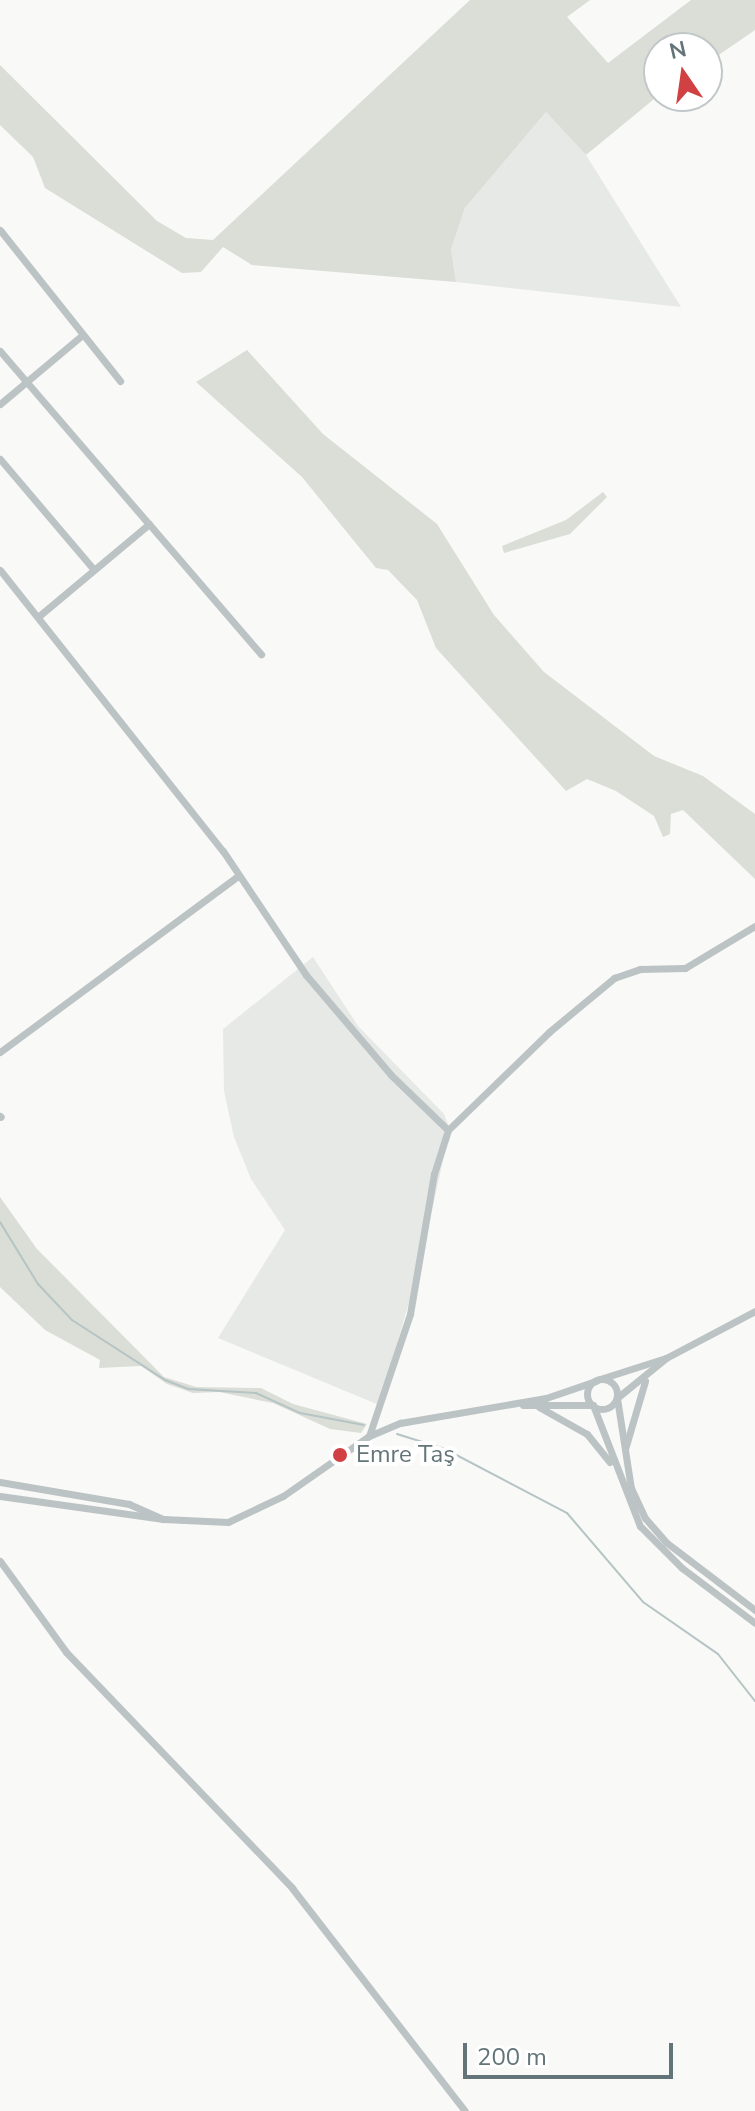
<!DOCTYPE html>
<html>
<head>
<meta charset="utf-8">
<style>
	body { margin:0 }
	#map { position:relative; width:755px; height:2111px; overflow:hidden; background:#f9f9f7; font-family:"Nunito Sans",sans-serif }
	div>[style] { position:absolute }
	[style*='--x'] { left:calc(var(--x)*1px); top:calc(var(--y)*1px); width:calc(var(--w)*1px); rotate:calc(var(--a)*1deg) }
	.built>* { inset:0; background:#e7e9e7 }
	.green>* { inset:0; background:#dbded7 }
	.stream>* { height:2px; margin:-1px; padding:0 1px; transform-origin:1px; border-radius:1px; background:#b5c4c4 }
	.minor>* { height:7px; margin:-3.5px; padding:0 3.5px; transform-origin:3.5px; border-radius:3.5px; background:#bcc3c4 }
	.minor>.ring { margin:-3.5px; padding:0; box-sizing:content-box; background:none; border:7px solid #bcc3c4; border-radius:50% }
	.dots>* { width:22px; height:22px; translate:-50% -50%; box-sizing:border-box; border:4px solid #fff; border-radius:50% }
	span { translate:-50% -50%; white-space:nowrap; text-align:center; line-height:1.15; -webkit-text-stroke:8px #fff; paint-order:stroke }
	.poi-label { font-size:24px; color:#637579 }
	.left { translate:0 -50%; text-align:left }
	.north { position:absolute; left:643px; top:32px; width:80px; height:80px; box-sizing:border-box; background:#fff; border:2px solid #c1c8c9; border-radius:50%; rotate:347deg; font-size:22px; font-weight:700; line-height:32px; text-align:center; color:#637579 }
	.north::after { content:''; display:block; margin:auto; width:28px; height:36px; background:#d14043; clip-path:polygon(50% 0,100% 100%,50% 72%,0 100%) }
	.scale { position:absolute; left:463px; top:2043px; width:210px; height:36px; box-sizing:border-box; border:4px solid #637579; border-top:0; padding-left:10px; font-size:24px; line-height:28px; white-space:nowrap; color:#637579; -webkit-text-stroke:6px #fff; paint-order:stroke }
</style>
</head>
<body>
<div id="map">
	<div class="built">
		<div style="clip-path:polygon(546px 112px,586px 155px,681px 307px,456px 282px,451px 249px,465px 208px)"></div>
		<div style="clip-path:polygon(313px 957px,358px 1026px,444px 1114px,450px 1129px,420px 1265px,379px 1405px,218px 1338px,285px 1230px,251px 1179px,234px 1137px,224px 1091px,223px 1029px)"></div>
	</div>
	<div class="green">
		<div style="clip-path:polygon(470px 0,590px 0,567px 17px,608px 63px,691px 0,755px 0,755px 30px,707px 63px,707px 48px,659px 48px,659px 95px,586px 155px,546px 112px,465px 208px,451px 249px,456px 282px,252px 265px,223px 247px,201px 272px,182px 273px,45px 188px,33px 157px,0 125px,0 65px,157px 221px,186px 238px,213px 240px)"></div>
		<div style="clip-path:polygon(247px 350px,323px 434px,437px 524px,494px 615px,544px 672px,654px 756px,703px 776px,755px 814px,755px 879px,683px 810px,671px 814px,670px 834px,663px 837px,654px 816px,616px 791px,587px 779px,566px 791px,436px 648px,417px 600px,388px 570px,376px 568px,302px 477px,196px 382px)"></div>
		<div style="clip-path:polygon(603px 492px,607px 497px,570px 534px,504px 553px,502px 546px,566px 520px)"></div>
		<div style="clip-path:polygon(0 1197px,37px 1249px,164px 1377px,196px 1387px,261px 1388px,293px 1404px,367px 1424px,361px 1433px,330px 1429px,273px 1403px,219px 1392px,193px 1393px,167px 1384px,141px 1366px,99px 1368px,100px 1360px,45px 1330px,0 1287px)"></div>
	</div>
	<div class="stream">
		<div style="--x:0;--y:1222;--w:73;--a:58.5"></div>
		<div style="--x:38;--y:1284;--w:50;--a:46.6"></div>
		<div style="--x:72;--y:1320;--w:111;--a:32.8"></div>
		<div style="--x:165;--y:1380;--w:25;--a:21"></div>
		<div style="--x:188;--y:1389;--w:68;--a:3.4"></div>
		<div style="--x:256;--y:1393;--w:48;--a:24.4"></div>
		<div style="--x:300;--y:1413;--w:65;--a:10.6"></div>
		<div style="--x:397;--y:1434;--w:50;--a:17.4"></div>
		<div style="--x:445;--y:1449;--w:138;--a:27.7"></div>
		<div style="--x:567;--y:1513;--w:117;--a:49.5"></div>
		<div style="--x:643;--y:1602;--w:91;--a:34.7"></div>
		<div style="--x:718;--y:1654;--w:60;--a:51.8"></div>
	</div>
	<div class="minor">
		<div style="--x:0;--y:230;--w:193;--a:51.5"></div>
		<div style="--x:0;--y:351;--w:228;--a:49.3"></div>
		<div style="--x:149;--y:524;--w:143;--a:140.1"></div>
		<div style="--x:0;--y:404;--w:106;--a:-40"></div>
		<div style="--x:0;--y:459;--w:145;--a:49.7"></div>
		<div style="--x:149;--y:524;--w:172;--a:49.3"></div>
		<div style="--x:0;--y:570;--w:359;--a:51.6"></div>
		<div style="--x:223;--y:851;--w:149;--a:56.2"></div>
		<div style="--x:306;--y:975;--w:131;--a:49.6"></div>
		<div style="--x:391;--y:1075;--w:79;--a:44"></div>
		<div style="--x:0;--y:1052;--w:297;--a:-36.5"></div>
		<div style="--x:0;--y:1116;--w:1;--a:45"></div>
		<div style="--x:666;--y:1358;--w:63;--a:140.8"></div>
		<div style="--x:617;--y:1398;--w:91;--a:81.2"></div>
		<div style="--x:631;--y:1488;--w:33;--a:65"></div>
		<div style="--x:645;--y:1518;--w:33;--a:49"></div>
		<div style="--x:667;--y:1543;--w:111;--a:37.3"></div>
		<div style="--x:600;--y:1379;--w:69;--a:-17.7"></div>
		<div style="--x:666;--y:1358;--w:101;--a:-27.8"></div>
		<div class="ring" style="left:587px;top:1379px;width:23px;height:23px"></div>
		<div style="--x:523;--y:1405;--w:70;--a:0"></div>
		<div style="--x:593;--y:1405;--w:130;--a:68.8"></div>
		<div style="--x:640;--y:1526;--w:59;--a:45"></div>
		<div style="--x:682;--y:1568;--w:91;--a:37"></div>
		<div style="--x:539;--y:1407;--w:55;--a:29.4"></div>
		<div style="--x:587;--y:1434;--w:36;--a:51"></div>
		<div style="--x:369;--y:1436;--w:129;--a:-71.4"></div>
		<div style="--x:410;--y:1314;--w:142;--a:-80.3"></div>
		<div style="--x:434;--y:1174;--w:46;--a:-72.3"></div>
		<div style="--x:448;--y:1130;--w:141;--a:-44.1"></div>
		<div style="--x:549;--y:1032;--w:85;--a:-39.7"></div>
		<div style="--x:614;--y:978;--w:28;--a:-19"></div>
		<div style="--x:640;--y:969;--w:45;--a:-1.3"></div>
		<div style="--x:685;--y:968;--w:82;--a:-31"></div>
		<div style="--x:625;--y:1449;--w:71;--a:-73.6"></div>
		<div style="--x:0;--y:1482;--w:131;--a:9.7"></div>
		<div style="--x:129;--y:1504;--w:37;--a:24"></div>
		<div style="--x:163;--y:1519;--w:65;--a:2.6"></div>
		<div style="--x:228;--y:1522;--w:61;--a:-25.3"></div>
		<div style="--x:283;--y:1496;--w:105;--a:-34.9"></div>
		<div style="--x:369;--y:1436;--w:34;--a:-23"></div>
		<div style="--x:400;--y:1423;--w:148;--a:-9.7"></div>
		<div style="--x:546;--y:1398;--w:53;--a:-18.8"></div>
		<div style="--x:0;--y:1496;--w:165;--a:8"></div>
		<div style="--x:0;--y:1561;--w:112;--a:54"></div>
		<div style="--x:66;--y:1652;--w:327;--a:46.2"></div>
		<div style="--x:292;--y:1888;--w:282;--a:52.2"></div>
	</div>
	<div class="dots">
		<div style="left:340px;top:1455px;background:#d14043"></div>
	</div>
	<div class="poi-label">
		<span class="left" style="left:356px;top:1455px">Emre Taş</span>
	</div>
	<div class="north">N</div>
	<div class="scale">200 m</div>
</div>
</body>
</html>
